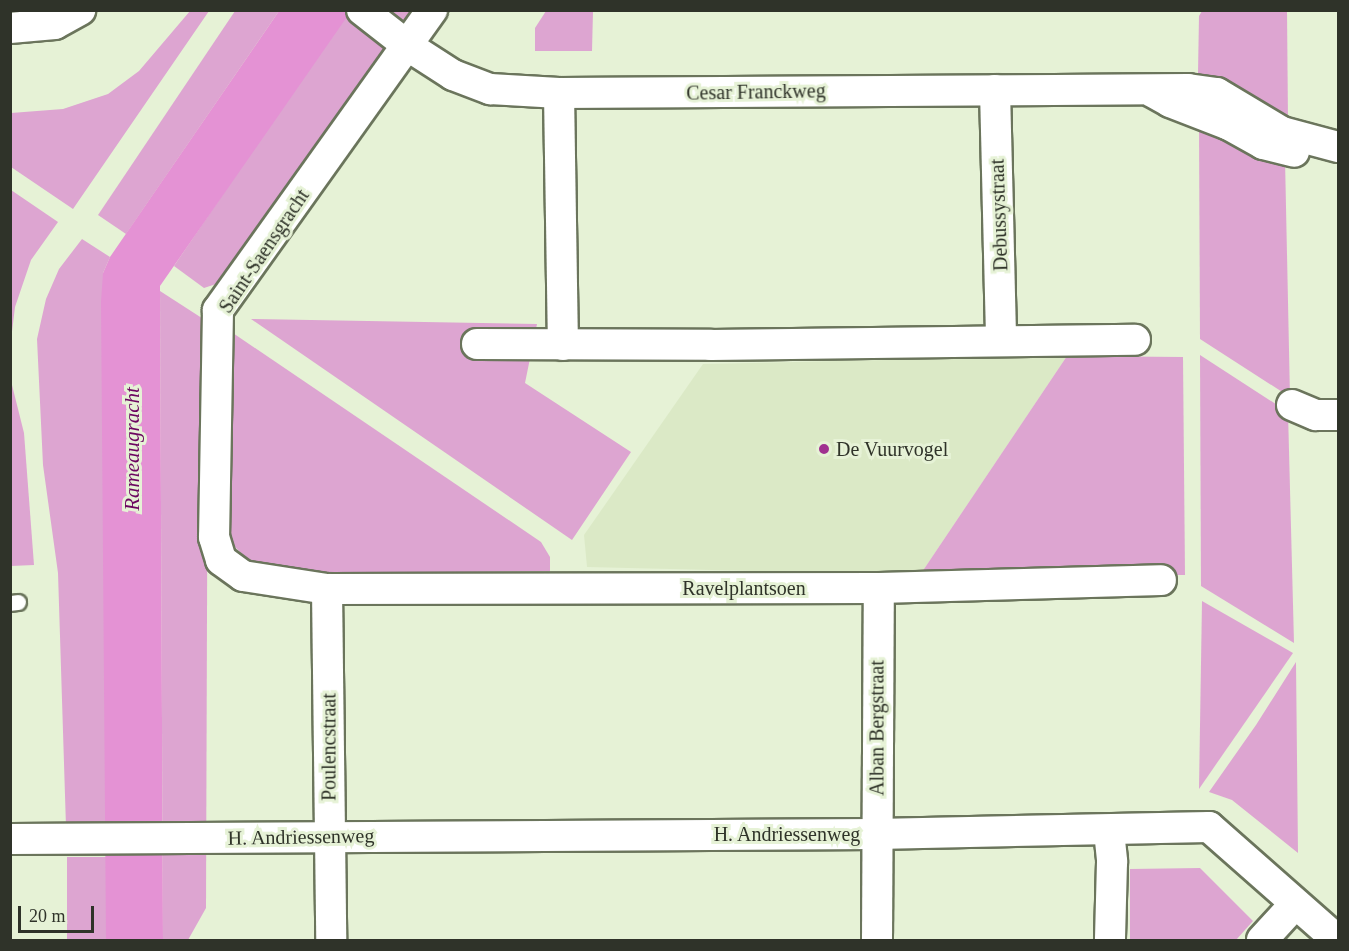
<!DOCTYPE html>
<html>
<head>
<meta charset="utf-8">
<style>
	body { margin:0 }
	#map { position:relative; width:1349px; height:951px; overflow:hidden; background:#e6f2d6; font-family:"Times New Roman",serif }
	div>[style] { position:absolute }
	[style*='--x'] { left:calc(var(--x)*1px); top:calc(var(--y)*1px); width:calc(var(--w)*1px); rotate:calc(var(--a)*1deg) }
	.built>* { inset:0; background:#dbe9c6 }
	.green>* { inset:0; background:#dda5d1; transform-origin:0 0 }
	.water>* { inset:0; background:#e492d4 }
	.roads { filter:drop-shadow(2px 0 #6b755c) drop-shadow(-2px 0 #6b755c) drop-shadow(0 2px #6b755c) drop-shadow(0 -2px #6b755c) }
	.lane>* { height:15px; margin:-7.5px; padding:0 7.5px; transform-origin:7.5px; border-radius:7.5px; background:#fff }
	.street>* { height:30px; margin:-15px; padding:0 15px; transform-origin:15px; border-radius:15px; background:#fff }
	.dots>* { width:16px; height:16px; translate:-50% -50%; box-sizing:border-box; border:3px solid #e6f2d6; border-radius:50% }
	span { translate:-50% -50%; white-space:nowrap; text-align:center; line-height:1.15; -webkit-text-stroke:6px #e6f2d6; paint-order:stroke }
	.street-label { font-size:20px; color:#2f3329 }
	.poi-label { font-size:20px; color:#2f3329 }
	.left { translate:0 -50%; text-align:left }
	.water-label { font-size:21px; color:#6c0660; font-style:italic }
	.frame { position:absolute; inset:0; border:12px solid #2f3329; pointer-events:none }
	.scale { position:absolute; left:18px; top:906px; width:76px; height:27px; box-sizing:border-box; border:3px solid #2f3329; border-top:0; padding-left:8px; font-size:18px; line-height:21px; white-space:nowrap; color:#2f3329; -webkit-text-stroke:4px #e6f2d6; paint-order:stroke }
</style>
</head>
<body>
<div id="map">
	<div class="built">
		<div style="clip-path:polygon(1067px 356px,920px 575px,587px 567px,584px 535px,703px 364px)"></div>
	</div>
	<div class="green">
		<div style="clip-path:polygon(190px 11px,209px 11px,73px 209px,11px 167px,11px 113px,63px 109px,108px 94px,139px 71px)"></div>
		<div style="clip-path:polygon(235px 11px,279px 11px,126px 234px,98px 215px)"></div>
		<div style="clip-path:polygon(348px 11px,414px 11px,219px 283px,204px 288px,174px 266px)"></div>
		<div style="clip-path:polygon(546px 11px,593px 11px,592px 51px,535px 51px,535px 28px)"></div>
		<div style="clip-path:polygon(1202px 11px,1287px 11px,1288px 122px,1198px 73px,1199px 16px)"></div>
		<div style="clip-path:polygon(1199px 127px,1285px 159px,1290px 397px,1200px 339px)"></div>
		<div style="clip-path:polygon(11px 190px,58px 222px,31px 260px,15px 307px,11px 340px)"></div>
		<div style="clip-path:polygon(82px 239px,110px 257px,103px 273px,106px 827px,66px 827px,58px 573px,43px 465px,37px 339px,46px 299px,59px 269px)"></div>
		<div style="clip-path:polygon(160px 291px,208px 322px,206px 908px,188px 940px,163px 940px)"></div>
		<div style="clip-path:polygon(251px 319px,537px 324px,525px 383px,631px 452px,572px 540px)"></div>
		<div style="clip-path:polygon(227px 329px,541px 542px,550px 557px,550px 571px,288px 574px,251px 563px,225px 537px)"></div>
		<div style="clip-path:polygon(1200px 355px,1288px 412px,1294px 643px,1201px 586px)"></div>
		<div style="clip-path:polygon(1067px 356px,1183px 357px,1185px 575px,920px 575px)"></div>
		<div style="clip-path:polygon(10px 377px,24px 433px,34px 565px,11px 566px)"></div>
		<div style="clip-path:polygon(1202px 601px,1293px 653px,1199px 789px)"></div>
		<div style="clip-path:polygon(1296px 662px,1298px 853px,1232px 800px,1209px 792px,1256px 725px)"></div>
		<div style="left:67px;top:857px;width:39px;height:83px"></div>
		<div style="clip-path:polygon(1200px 868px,1253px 921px,1236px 940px,1130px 940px,1130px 869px)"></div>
	</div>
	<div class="water">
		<div style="clip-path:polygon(279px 11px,351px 11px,160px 286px,163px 940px,106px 940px,101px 302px,103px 273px,110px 257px)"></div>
	</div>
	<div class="roads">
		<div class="lane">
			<div style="--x:10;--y:603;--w:8;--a:-7"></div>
		</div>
		<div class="street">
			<div style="--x:362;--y:10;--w:58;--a:38"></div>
			<div style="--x:408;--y:46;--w:54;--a:32.8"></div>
			<div style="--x:453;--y:75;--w:40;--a:21"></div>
			<div style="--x:490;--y:89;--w:69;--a:3.3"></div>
			<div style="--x:559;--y:93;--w:629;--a:-0.36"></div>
			<div style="--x:1188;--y:89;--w:29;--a:8"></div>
			<div style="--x:1217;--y:93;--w:76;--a:31"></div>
			<div style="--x:1282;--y:132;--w:58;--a:15"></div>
			<div style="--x:432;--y:10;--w:369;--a:125.5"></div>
			<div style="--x:218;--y:310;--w:227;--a:91"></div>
			<div style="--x:214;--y:537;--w:24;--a:73"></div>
			<div style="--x:221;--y:560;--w:27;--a:36"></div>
			<div style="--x:243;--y:576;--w:85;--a:8.8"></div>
			<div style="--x:327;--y:589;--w:552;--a:-0.1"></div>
			<div style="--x:879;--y:588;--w:282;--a:-1.6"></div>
			<div style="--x:10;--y:28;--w:45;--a:-5.1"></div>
			<div style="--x:55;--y:24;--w:29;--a:-29"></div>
			<div style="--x:995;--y:90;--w:250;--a:88.6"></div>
			<div style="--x:559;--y:93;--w:252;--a:89.1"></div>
			<div style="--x:1154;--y:93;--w:18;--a:29"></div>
			<div style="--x:1170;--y:102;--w:63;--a:21.3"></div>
			<div style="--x:1229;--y:125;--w:39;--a:29"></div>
			<div style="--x:1263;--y:144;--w:32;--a:14"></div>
			<div style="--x:477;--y:344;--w:234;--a:0.2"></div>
			<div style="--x:711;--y:345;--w:424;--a:-0.7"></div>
			<div style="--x:1292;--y:405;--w:26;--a:23"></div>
			<div style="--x:1316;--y:415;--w:22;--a:0"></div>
			<div style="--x:327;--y:589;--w:351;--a:89.3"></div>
			<div style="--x:1109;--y:831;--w:31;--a:84"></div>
			<div style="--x:1112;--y:862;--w:78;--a:91.5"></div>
			<div style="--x:10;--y:839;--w:866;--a:-0.33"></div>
			<div style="--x:876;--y:834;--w:333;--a:-1.2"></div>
			<div style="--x:1209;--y:827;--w:171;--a:41.4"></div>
			<div style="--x:877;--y:940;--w:352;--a:-89.7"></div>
			<div style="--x:1262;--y:940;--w:49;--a:-47.5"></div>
		</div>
	</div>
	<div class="dots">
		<div style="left:824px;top:449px;background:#a03190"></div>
	</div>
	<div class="street-label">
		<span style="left:756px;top:92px;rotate:-1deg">Cesar Franckweg</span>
		<span style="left:999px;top:215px;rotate:-92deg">Debussystraat</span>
		<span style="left:264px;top:251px;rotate:-56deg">Saint-Saensgracht</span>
		<span style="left:744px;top:588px">Ravelplantsoen</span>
		<span style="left:877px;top:728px;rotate:-90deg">Alban Bergstraat</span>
		<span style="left:329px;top:747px;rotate:-90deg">Poulencstraat</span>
		<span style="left:787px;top:834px">H. Andriessenweg</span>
		<span style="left:301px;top:837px;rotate:-1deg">H. Andriessenweg</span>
	</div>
	<div class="poi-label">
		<span class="left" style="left:836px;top:449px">De Vuurvogel</span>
	</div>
	<div class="water-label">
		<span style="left:132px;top:449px;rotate:-90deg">Rameaugracht</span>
	</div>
	<div class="frame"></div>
	<div class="scale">20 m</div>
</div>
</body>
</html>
